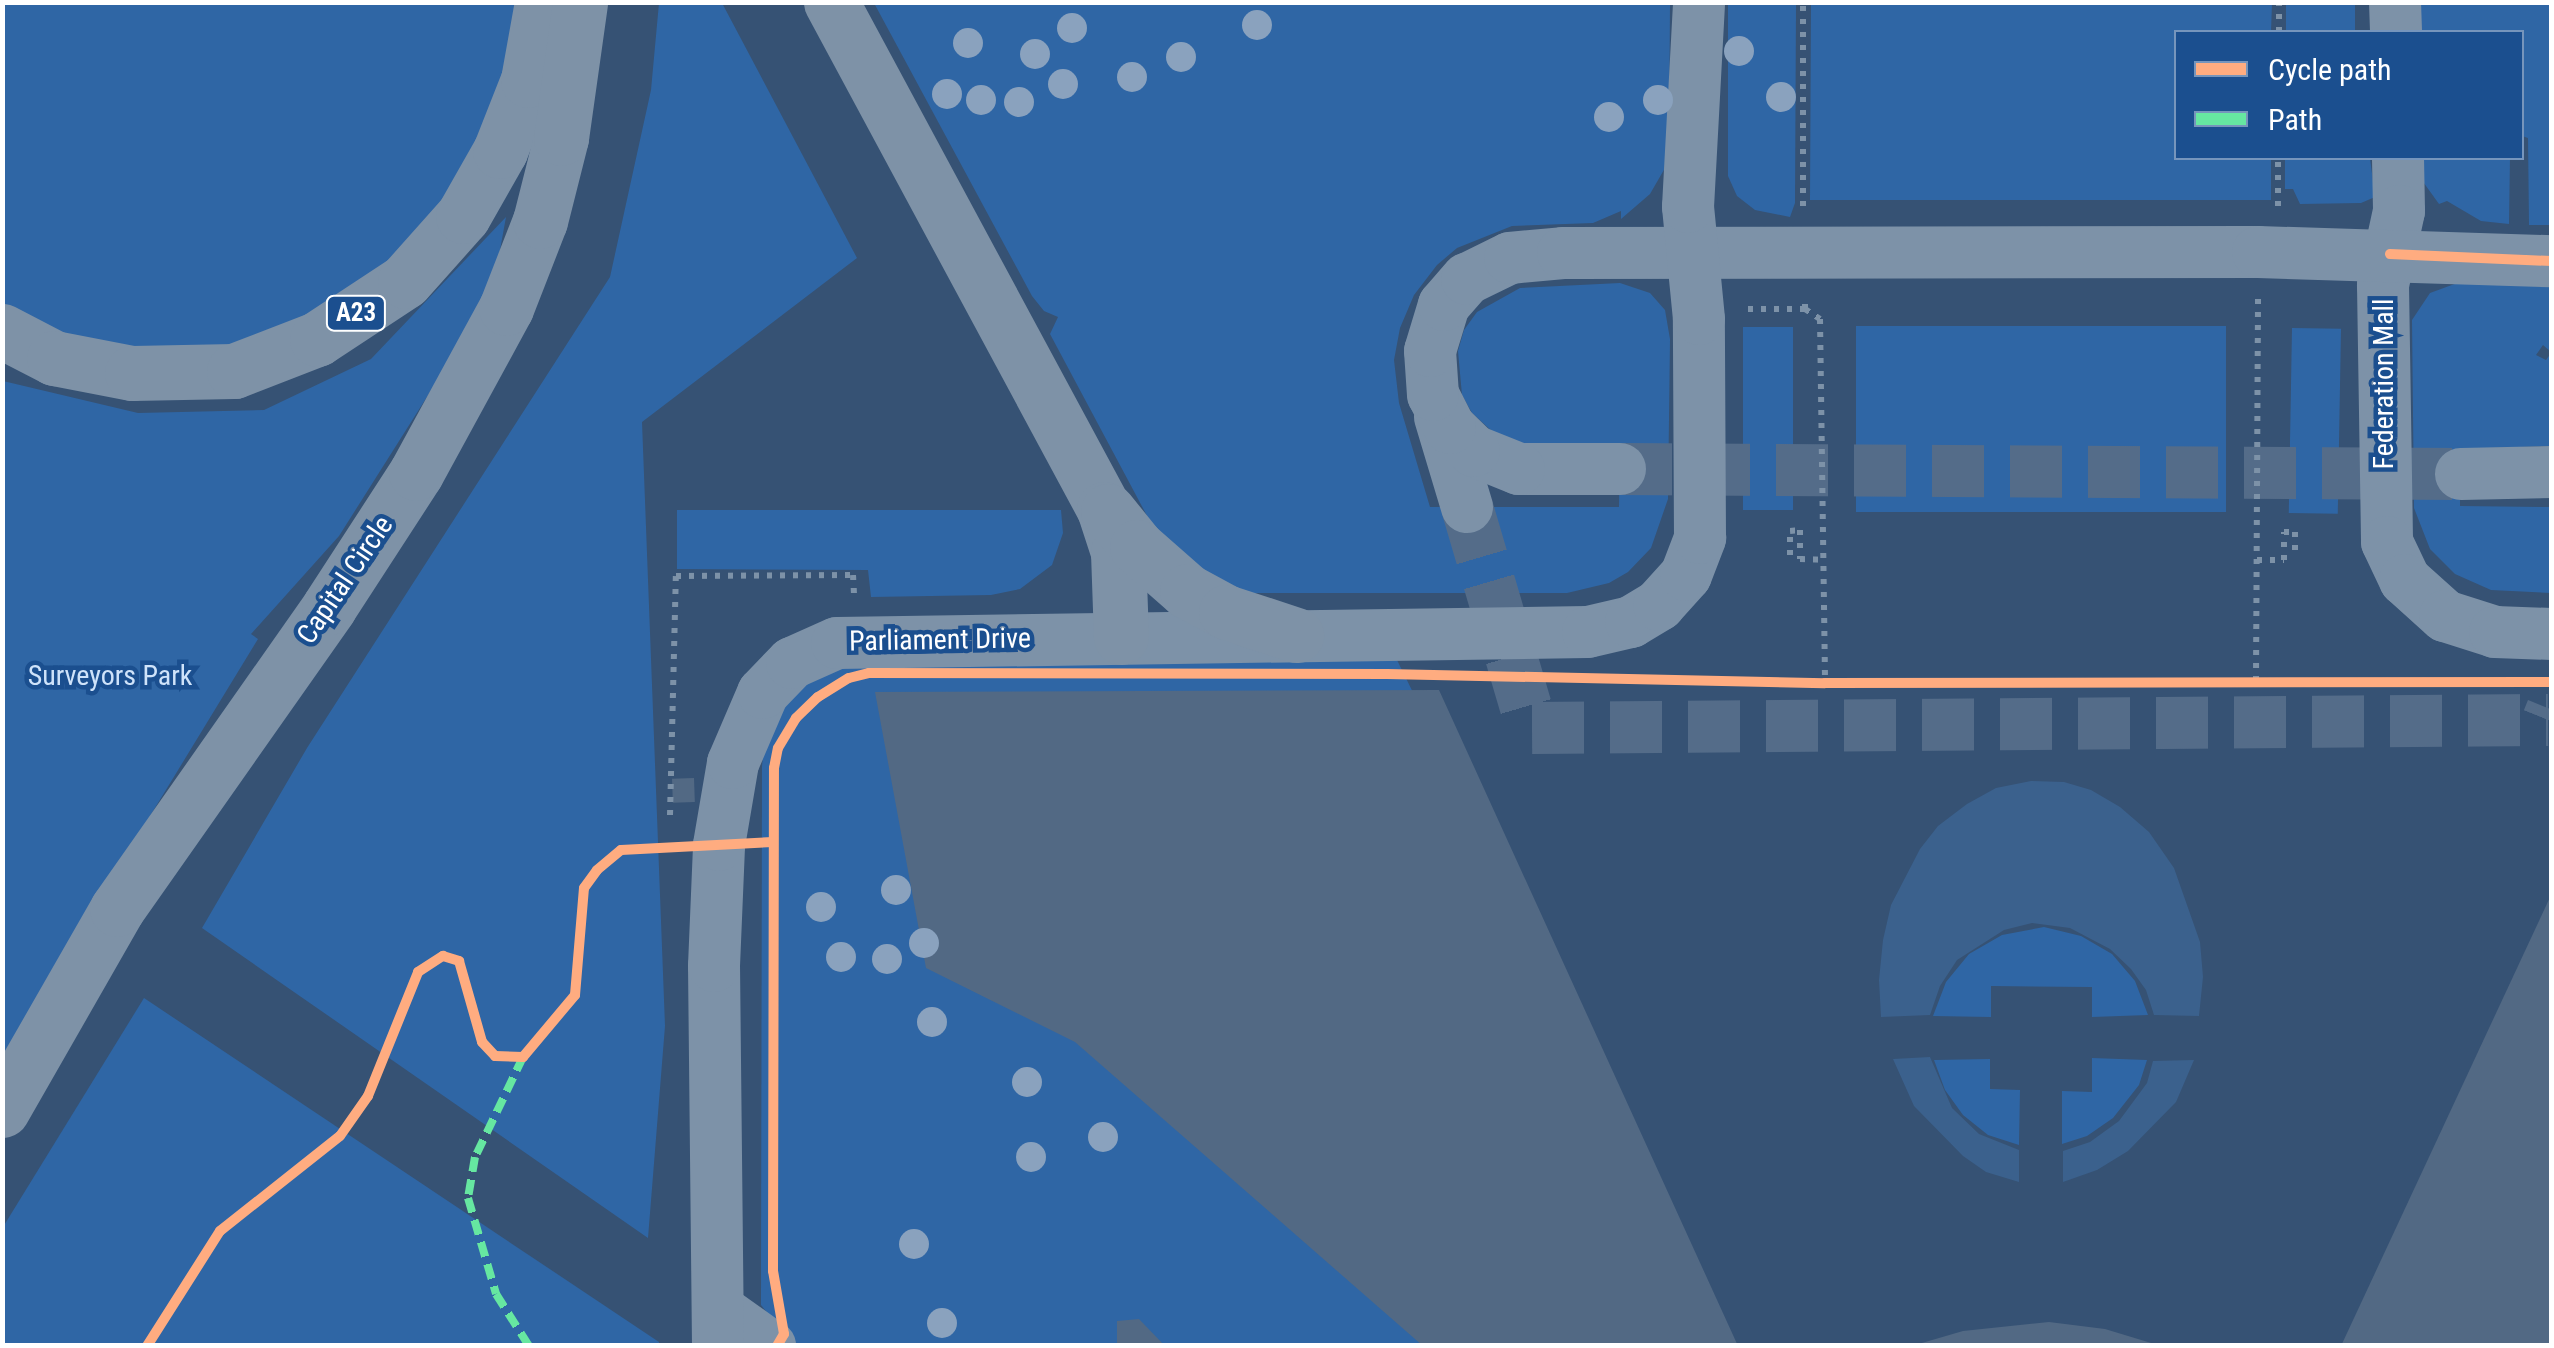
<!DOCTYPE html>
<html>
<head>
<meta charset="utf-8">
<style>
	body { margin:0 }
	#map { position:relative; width:2554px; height:1348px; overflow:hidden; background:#365274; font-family:"Roboto Condensed",sans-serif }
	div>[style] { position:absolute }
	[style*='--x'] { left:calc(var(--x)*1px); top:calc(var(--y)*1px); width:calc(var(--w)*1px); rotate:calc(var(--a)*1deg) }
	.green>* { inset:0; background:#2f66a5; transform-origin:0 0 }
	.water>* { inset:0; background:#3b618d }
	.building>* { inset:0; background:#526984; transform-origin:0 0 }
	.minor-tunnel>* { height:52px; margin-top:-26px; transform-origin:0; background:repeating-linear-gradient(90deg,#546c89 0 52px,transparent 0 78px) }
	.path>* { height:6px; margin-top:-3px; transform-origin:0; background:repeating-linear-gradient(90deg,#7d92a8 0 5px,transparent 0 13px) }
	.minor>* { height:52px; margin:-26px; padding:0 26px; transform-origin:26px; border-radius:26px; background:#7d92a8 }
	.highway>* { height:55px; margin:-27.5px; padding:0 27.5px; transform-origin:27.5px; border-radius:27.5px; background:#7e92a7 }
	.quiet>* { height:8px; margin-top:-4px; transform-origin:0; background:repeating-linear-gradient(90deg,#66e7a1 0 15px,transparent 0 23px) }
	.cycleway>* { height:10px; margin:-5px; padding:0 5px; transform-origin:5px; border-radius:5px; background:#ffac80 }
	.trees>* { width:30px; height:30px; margin:-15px; border-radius:50%; background:#8aa2be }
	span { translate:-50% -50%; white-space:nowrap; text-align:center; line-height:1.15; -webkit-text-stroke:9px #1b4f8f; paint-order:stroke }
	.shield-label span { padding:2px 8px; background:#1b4f8f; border:2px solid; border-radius:8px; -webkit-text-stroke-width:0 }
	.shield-label { font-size:25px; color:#fff; font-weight:700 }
	.street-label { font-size:28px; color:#fff }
	.park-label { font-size:28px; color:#cfe3fa }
	.frame { position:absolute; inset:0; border:5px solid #fff; pointer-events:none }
	.legend { position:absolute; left:2174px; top:30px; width:350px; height:130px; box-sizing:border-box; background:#1b4f8f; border:2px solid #7695bc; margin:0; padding:12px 18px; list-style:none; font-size:30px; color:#fff }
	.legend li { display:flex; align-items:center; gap:20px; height:50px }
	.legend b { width:50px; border:2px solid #7695bc }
</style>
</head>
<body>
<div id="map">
	<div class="green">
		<div style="clip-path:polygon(3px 3px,526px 3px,506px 119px,407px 266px,265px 357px,122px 357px,3px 316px)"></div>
		<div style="clip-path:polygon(659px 3px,722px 3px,857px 258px,642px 422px,665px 1026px,648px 1238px,202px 928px,307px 748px,610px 277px,651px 90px)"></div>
		<div style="clip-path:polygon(874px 3px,1670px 3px,1669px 145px,1665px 168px,1650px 194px,1621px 219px,1621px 211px,1593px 223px,1512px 226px,1457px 248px,1437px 265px,1414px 295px,1400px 328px,1394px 360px,1399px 403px,1430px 507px,1619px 507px,1620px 445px,1532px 446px,1495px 434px,1472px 413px,1462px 395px,1458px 351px,1464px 330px,1477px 312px,1520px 288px,1620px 283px,1650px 293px,1665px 310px,1670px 339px,1668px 499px,1651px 548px,1628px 572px,1609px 583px,1567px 593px,1252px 593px,1221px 585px,1153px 527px,1050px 334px,1058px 317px,1044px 311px,1032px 296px)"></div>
		<div style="clip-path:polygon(1728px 3px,1796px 3px,1795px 203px,1790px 217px,1755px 210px,1737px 196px,1728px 176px)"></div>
		<div style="clip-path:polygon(1811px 3px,2272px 3px,2271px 32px,2176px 32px,2176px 158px,2271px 158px,2271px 200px,1810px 200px)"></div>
		<div style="left:2286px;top:3px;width:69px;height:29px"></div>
		<div style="clip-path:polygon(2412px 3px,2551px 3px,2551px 225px,2529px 225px,2528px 138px,2522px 136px,2522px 32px,2412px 32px)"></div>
		<div style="clip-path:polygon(2285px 158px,2370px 158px,2375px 197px,2361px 203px,2300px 204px,2293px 189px,2285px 189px)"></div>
		<div style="clip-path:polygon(2414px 158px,2510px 158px,2509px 224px,2481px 221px,2447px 201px,2439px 204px,2421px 179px)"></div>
		<div style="clip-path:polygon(506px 217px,492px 294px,339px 536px,251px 634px,258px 639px,3px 1057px,3px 381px,138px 413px,264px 410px,371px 359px)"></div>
		<div style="clip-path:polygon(2460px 282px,2551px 287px,2551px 352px,2543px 345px,2536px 355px,2546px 360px,2551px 353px,2551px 446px,2460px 449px,2460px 506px,2551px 507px,2551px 593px,2491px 590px,2455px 574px,2430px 549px,2414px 508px,2412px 320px,2430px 293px)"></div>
		<div style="left:1856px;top:326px;width:370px;height:186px"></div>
		<div style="left:1793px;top:327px;width:183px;height:50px;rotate:90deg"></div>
		<div style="left:2292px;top:328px;width:49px;height:185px;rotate:1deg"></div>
		<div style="clip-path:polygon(677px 510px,1061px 510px,1063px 533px,1052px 565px,1020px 589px,991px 595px,871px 597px,868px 570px,677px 569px)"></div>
		<div style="clip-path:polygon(1397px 660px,1735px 1345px,800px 1346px,784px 1334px,761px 1305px,762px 767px,764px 742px,777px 710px,826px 668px)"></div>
		<div style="clip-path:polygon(2044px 927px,2081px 936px,2112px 954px,2135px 981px,2148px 1015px,2092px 1017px,2092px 987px,1991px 986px,1991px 1017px,1933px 1016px,1946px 982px,1969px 954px,2002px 935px)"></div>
		<div style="clip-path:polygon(144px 998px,659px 1342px,659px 1345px,3px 1345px,3px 1227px)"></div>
		<div style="clip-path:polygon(2092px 1058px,2147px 1060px,2139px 1085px,2113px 1118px,2087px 1136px,2062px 1144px,2062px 1091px,2092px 1092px)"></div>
		<div style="clip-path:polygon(1990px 1059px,1990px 1089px,2020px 1090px,2019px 1145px,1988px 1135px,1963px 1115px,1945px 1090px,1934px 1060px)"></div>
	</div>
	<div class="water">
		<div style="clip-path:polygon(2031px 781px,2064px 782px,2091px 790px,2120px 807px,2149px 832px,2174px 868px,2200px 942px,2203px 977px,2199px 1016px,2154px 1015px,2146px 990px,2131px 969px,2110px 949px,2070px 928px,2032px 923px,2004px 930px,1957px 960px,1940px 986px,1930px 1015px,1881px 1017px,1879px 980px,1883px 940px,1891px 905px,1920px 849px,1938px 826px,1967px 804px,1996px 788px)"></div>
		<div style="clip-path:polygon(1930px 1057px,1952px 1108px,1979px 1134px,2019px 1150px,2019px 1182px,1986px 1172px,1963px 1156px,1914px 1106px,1893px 1059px)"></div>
		<div style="clip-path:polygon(2194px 1060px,2176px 1102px,2128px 1151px,2097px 1170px,2063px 1182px,2063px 1151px,2090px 1142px,2119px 1121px,2147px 1083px,2153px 1061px)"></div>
	</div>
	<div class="building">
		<div style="clip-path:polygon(1439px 690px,1738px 1346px,1423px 1346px,1075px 1042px,926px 968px,875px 692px)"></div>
		<div style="left:694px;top:778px;width:24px;height:22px;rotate:88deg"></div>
		<div style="clip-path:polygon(2552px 893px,2552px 1346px,2341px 1346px)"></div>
		<div style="clip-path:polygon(1139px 1319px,1165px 1346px,1117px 1346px,1117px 1321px)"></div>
		<div style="clip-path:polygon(2049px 1322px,2105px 1329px,2161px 1346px,1915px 1345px,1963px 1331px)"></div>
	</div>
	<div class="minor-tunnel">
		<div style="--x:1620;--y:469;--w:841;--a:0.34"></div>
		<div style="--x:1467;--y:507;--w:230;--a:73.6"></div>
		<div style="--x:1532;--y:728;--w:1016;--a:-0.45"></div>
		<div style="--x:2548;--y:720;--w:11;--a:-68"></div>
	</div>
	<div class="path">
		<div style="--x:2279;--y:32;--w:30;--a:-90"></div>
		<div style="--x:1803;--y:206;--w:204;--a:-90"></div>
		<div style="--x:2278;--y:206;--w:48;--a:-90"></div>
		<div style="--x:1748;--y:309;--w:57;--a:0"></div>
		<div style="--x:1805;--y:309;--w:10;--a:-90"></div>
		<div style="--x:1805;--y:309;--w:18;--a:34"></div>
		<div style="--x:1820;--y:319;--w:364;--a:89.2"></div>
		<div style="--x:1790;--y:555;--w:24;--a:-90"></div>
		<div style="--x:1790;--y:531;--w:10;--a:-6"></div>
		<div style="--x:1800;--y:530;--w:29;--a:90"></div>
		<div style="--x:1800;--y:559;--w:23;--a:2"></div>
		<div style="--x:2257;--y:560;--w:27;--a:0"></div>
		<div style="--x:2284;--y:560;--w:28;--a:-90"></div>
		<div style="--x:2284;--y:532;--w:11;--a:0"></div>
		<div style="--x:2295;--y:532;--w:26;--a:90"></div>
		<div style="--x:2256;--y:681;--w:382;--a:-89.7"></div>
		<div style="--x:670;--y:815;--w:239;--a:-88.6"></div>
		<div style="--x:676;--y:576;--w:177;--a:-0.3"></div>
		<div style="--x:853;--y:575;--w:20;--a:87"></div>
	</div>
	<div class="minor">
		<div style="--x:2395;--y:2;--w:30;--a:88"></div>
		<div style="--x:2398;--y:158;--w:53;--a:88.9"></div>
		<div style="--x:2399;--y:211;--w:76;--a:102.2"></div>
		<div style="--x:2383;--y:285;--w:257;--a:89.1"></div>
		<div style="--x:2387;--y:542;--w:42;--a:64.7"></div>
		<div style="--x:2405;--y:580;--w:54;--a:42"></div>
		<div style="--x:2445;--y:616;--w:52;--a:17.7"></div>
		<div style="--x:2495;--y:632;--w:57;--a:2"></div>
		<div style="--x:1440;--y:417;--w:94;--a:73.3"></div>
		<div style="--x:1620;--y:469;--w:101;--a:180"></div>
		<div style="--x:1519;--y:469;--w:48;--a:-158.2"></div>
		<div style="--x:1474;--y:451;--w:33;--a:-136"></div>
		<div style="--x:1450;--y:428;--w:37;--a:-117"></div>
		<div style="--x:1433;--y:395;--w:44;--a:-93.9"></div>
		<div style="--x:1430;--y:351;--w:48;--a:-73.1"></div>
		<div style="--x:1444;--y:305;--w:35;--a:-49"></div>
		<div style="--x:1467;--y:279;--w:48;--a:-26"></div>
		<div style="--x:1510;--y:258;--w:53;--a:-5.4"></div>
		<div style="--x:1563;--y:253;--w:695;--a:-0.08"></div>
		<div style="--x:2258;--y:252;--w:294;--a:1.8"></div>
		<div style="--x:2461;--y:474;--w:91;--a:-1.3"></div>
		<div style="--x:718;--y:1309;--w:64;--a:35.4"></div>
		<div style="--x:718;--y:1346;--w:380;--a:-90.6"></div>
		<div style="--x:714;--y:966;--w:121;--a:-87.6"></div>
		<div style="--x:719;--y:845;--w:83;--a:-80.3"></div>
		<div style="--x:733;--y:763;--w:76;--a:-66.8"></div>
		<div style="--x:763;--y:693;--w:42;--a:-46"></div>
		<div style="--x:792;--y:663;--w:49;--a:-24"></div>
		<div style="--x:837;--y:643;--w:751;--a:-0.84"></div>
		<div style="--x:1588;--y:632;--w:44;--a:-13.1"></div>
		<div style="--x:1631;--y:622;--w:33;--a:-31"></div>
		<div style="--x:1659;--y:605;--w:40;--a:-48"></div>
		<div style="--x:1686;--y:575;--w:40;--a:-69"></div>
		<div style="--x:1700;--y:538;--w:219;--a:-90.3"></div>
		<div style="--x:1699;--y:319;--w:113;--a:-95.6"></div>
		<div style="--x:1688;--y:207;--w:205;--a:-86.9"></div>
	</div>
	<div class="highway">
		<div style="--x:831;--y:2;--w:576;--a:61.7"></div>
		<div style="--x:1104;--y:509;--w:45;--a:72"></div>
		<div style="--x:1118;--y:552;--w:85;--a:88"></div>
		<div style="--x:2;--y:331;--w:59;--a:27.4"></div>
		<div style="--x:54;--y:358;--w:79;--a:10.9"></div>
		<div style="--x:132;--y:373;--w:102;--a:-1.1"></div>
		<div style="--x:234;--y:371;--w:89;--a:-21.1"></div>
		<div style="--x:317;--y:339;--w:105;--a:-33.4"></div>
		<div style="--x:405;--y:281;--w:87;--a:-48.3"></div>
		<div style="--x:463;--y:216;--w:75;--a:-60.4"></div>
		<div style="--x:500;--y:151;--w:76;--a:-68.5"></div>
		<div style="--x:528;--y:80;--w:79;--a:-79.8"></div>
		<div style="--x:1108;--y:511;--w:46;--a:51.1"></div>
		<div style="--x:1137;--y:547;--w:67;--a:41.3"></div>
		<div style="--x:1187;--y:591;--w:44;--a:28.3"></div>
		<div style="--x:1226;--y:612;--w:74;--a:18.2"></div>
		<div style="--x:2;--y:1110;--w:232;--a:-60.2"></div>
		<div style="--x:117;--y:909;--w:369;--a:-54.9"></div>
		<div style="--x:329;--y:607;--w:160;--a:-57"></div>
		<div style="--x:416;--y:473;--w:188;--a:-61.4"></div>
		<div style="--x:506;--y:308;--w:93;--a:-68.7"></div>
		<div style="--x:540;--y:221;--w:86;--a:-75.8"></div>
		<div style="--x:561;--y:138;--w:137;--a:-82"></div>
	</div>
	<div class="quiet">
		<div style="--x:523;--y:1057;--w:111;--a:115.6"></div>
		<div style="--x:475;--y:1157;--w:42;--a:99.7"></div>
		<div style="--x:468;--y:1198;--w:100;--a:73.7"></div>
		<div style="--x:496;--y:1294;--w:62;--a:57.6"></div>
	</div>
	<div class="cycleway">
		<div style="--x:2390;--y:254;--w:162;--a:2.5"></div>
		<div style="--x:147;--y:1346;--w:136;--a:-57.6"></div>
		<div style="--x:220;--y:1231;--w:153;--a:-38.4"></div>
		<div style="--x:340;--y:1136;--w:49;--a:-55"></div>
		<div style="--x:368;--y:1096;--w:134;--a:-68"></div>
		<div style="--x:418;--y:972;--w:30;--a:-33"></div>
		<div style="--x:443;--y:956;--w:17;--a:17"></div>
		<div style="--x:459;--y:961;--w:84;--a:74.1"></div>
		<div style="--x:482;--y:1042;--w:19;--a:47"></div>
		<div style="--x:495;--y:1056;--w:28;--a:2"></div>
		<div style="--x:523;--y:1057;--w:81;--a:-50"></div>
		<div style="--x:575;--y:995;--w:107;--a:-85.2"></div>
		<div style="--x:584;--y:888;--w:22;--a:-54"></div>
		<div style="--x:597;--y:870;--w:31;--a:-40"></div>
		<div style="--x:621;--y:850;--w:152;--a:-3"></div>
		<div style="--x:777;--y:1346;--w:14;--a:-60"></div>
		<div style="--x:784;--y:1334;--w:64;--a:-99.9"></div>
		<div style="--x:773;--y:1271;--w:503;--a:-89.89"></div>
		<div style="--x:774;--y:768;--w:20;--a:-79"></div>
		<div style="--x:778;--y:748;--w:35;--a:-59"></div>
		<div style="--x:796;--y:718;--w:30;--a:-44"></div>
		<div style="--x:818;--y:697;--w:36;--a:-32"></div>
		<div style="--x:849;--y:678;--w:21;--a:-14"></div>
		<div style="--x:869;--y:673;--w:518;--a:0.11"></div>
		<div style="--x:1387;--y:674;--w:438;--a:1.2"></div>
		<div style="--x:1825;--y:683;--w:727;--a:-0.08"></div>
	</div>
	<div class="trees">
		<div style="left:1257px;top:25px"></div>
		<div style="left:1072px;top:28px"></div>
		<div style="left:968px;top:43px"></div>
		<div style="left:1739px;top:51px"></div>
		<div style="left:1035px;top:54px"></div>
		<div style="left:1181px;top:57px"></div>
		<div style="left:1132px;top:77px"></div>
		<div style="left:1063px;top:84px"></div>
		<div style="left:947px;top:94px"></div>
		<div style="left:1781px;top:97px"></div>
		<div style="left:981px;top:100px"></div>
		<div style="left:1658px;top:100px"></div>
		<div style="left:1019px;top:102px"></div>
		<div style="left:1609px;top:117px"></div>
		<div style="left:896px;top:890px"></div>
		<div style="left:821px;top:907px"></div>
		<div style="left:924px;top:943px"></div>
		<div style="left:841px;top:957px"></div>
		<div style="left:887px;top:959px"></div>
		<div style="left:932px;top:1022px"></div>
		<div style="left:1027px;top:1082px"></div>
		<div style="left:1103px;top:1137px"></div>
		<div style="left:1031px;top:1157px"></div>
		<div style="left:914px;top:1244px"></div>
		<div style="left:942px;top:1323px"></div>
	</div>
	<div class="shield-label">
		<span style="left:356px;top:313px">A23</span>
	</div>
	<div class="street-label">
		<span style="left:2384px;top:384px;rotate:-90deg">Federation Mall</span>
		<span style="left:345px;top:580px;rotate:-56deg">Capital Circle</span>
		<span style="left:940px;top:640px;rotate:-1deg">Parliament Drive</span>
	</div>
	<div class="park-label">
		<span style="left:110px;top:676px">Surveyors Park</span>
	</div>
	<div class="frame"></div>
	<ul class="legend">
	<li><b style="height:12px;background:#ffac80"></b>Cycle path</li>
	<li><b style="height:12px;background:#66e7a1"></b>Path</li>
	</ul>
</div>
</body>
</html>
